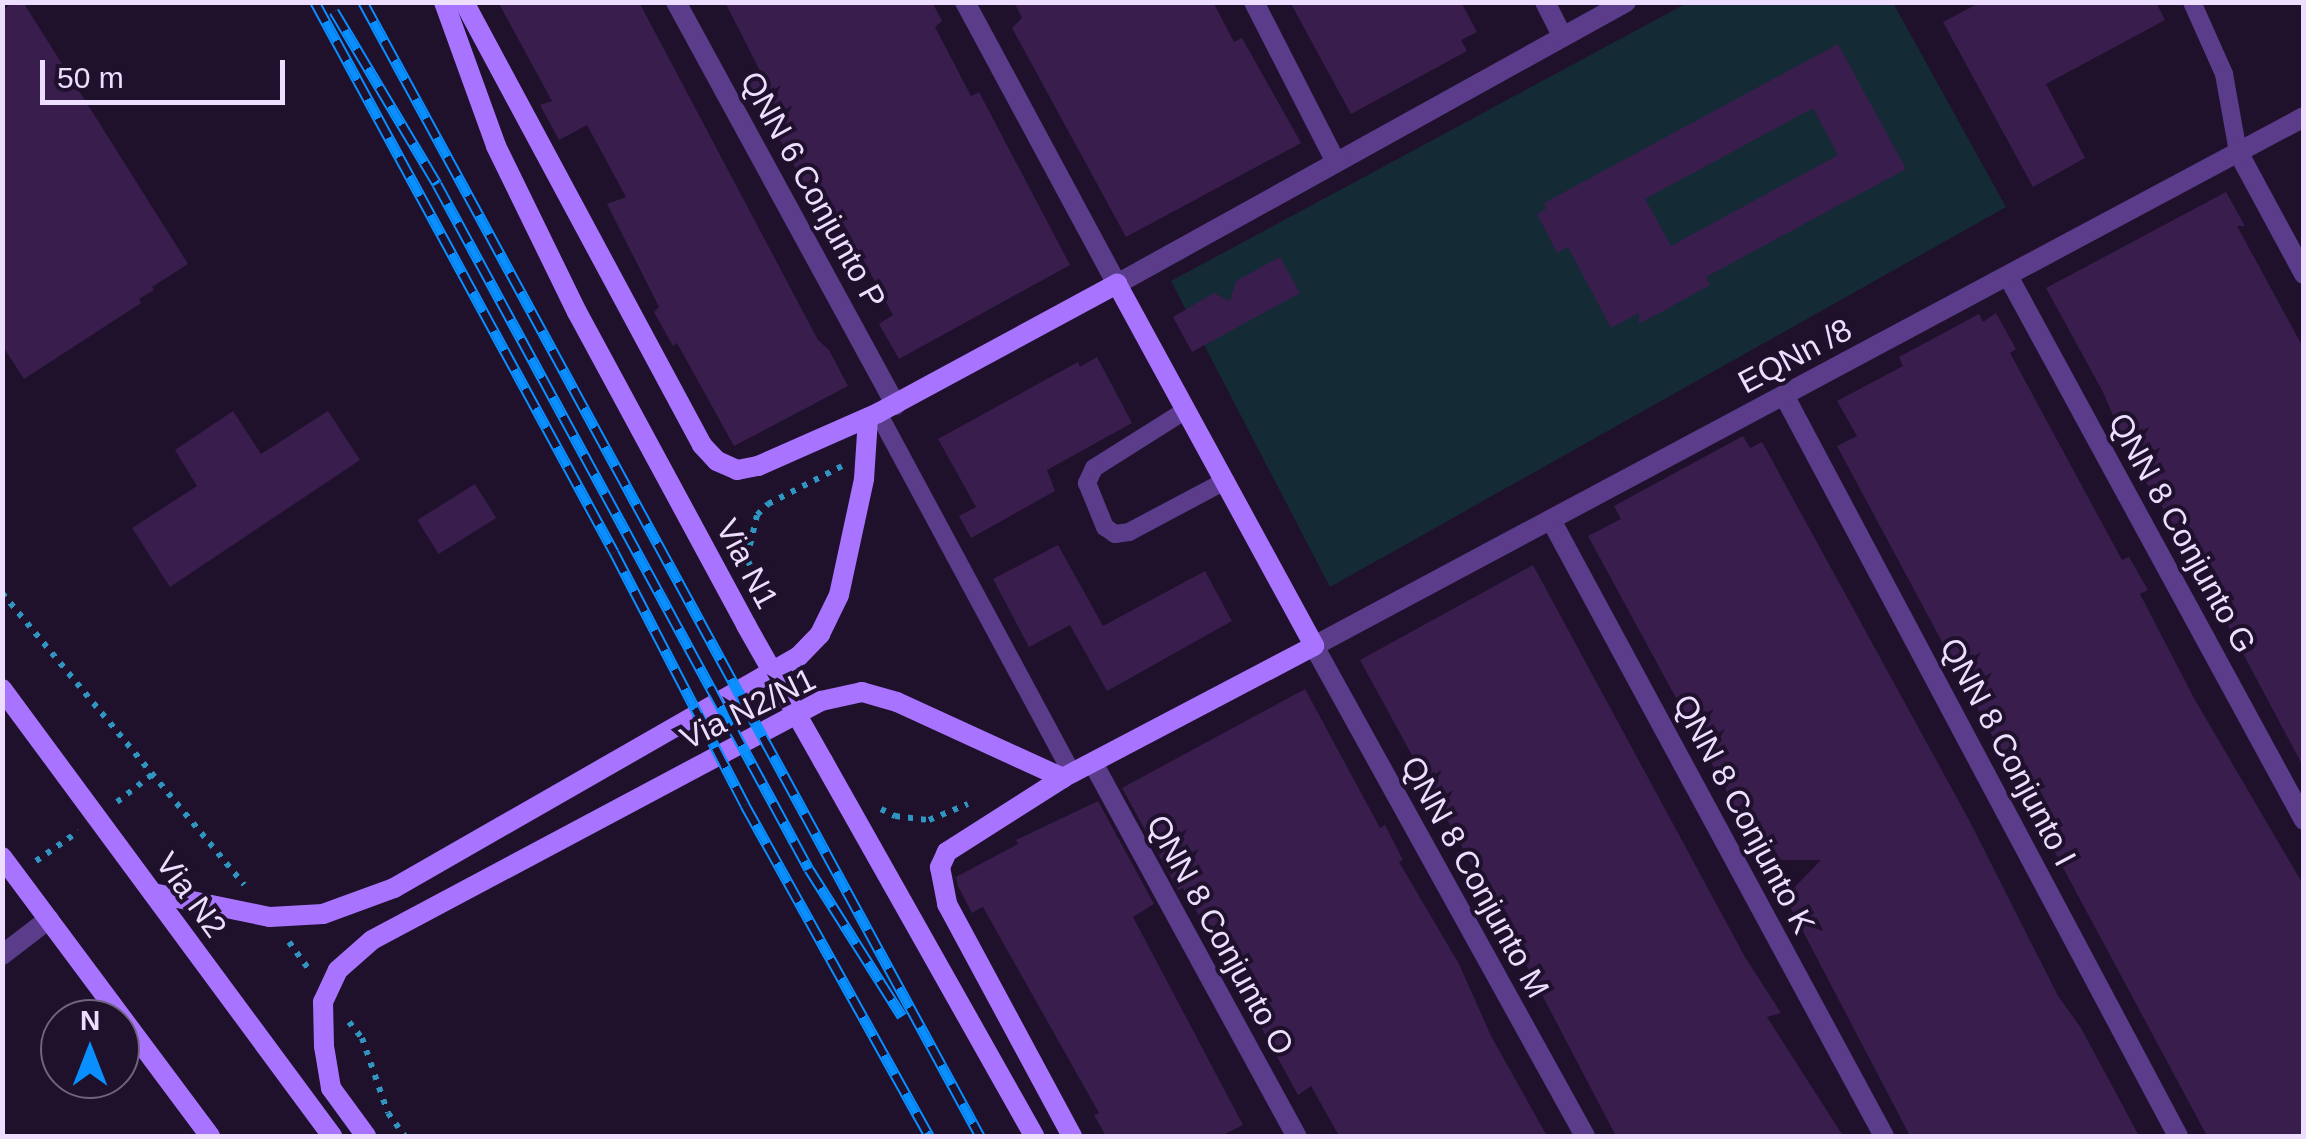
<!DOCTYPE html>
<html>
<head>
<meta charset="utf-8">
<style>
	body { margin:0 }
	#map { position:relative; width:2306px; height:1139px; overflow:hidden; background:#1f112c; font-family:Helvetica,sans-serif }
	div>[style] { position:absolute }
	[style*='--x'] { left:calc(var(--x)*1px); top:calc(var(--y)*1px); width:calc(var(--w)*1px); rotate:calc(var(--a)*1deg) }
	.green>* { inset:0; background:#142b36 }
	.building>* { inset:0; background:#381d4d; transform-origin:0 0 }
	.path>* { height:6px; margin-top:-3px; transform-origin:0; background:repeating-linear-gradient(90deg,#3095c0 0 5px,transparent 0 13px) }
	.lane>* { height:18px; margin:-9px; padding:0 9px; transform-origin:9px; border-radius:9px; background:#5b3c8b }
	.street>* { height:20px; margin:-10px; padding:0 10px; transform-origin:10px; border-radius:10px; background:#5b3c8b }
	.secondary>* { height:20px; margin:-10px; padding:0 10px; transform-origin:10px; border-radius:10px; background:#a874ff }
	.rail>* { height:11px; margin-top:-5.5px; transform-origin:0; background:repeating-linear-gradient(90deg,#1f112c 0 22px,#098fff 0 44px); box-sizing:border-box; border-block:2px solid #098fff }
	.secondary-bridge>* { height:20px; margin:-10px; padding:0 10px; transform-origin:10px; border-radius:10px; background:#a874ff }
	span { translate:-50% -50%; white-space:nowrap; text-align:center; line-height:1.15; -webkit-text-stroke:8px #1f112c; paint-order:stroke }
	.street-label { font-size:32px; color:#edddff }
	.frame { position:absolute; inset:0; border:5px solid #edddff; pointer-events:none }
	.north { position:absolute; left:40px; top:999px; width:100px; height:100px; box-sizing:border-box; background:#1f112c; border:2px solid #716380; border-radius:50%; rotate:0deg; font-size:28px; font-weight:700; line-height:40px; text-align:center; color:#edddff }
	.north::after { content:''; display:block; margin:auto; width:35px; height:45px; background:#098fff; clip-path:polygon(50% 0,100% 100%,50% 72%,0 100%) }
	.scale { position:absolute; left:40px; top:60px; width:245px; height:45px; box-sizing:border-box; border:5px solid #edddff; border-top:0; padding-left:12px; font-size:30px; line-height:35px; white-space:nowrap; color:#edddff; -webkit-text-stroke:8px #1f112c; paint-order:stroke }
</style>
</head>
<body>
<div id="map">
	<div class="green">
		<div style="clip-path:polygon(1687px 3px,1893px 3px,2006px 207px,1330px 587px,1171px 281px)"></div>
	</div>
	<div class="building">
		<div style="clip-path:polygon(14px 2px,23px 2px,188px 264px,152px 287px,154px 290px,139px 299px,141px 303px,24px 379px,2px 345px,2px 10px)"></div>
		<div style="clip-path:polygon(498px 2px,639px 2px,818px 340px,829px 350px,848px 386px,734px 446px,677px 343px,673px 346px,654px 312px,659px 307px,607px 204px,626px 197px,587px 125px,559px 140px,540px 105px,552px 101px)"></div>
		<div style="clip-path:polygon(725px 2px,932px 2px,942px 21px,935px 27px,971px 96px,979px 92px,1070px 265px,899px 359px,879px 324px,893px 315px,856px 247px,844px 254px,786px 151px,748px 81px,765px 81px)"></div>
		<div style="clip-path:polygon(1014px 2px,1213px 2px,1234px 42px,1242px 38px,1301px 143px,1126px 237px,1012px 28px,1022px 18px)"></div>
		<div style="clip-path:polygon(1290px 2px,1461px 2px,1477px 32px,1461px 40px,1467px 51px,1351px 114px)"></div>
		<div style="clip-path:polygon(1981px 2px,2156px 2px,2165px 20px,2046px 84px,2085px 158px,2033px 187px,1943px 22px)"></div>
		<div style="clip-path:polygon(evenodd,1838px 44px,1906px 169px,1706px 277px,1710px 285px,1674px 305px,1639px 324px,1639px 313px,1611px 328px,1568px 247px,1557px 253px,1537px 214px,1546px 209px,1544px 203px,1838px 44px,1813px 108px,1838px 155px,1671px 246px,1645px 199px,1813px 108px)"></div>
		<div style="clip-path:polygon(2226px 192px,2245px 226px,2237px 226px,2304px 349px,2304px 768px,2177px 530px,2134px 464px,2103px 392px,2046px 288px)"></div>
		<div style="clip-path:polygon(1280px 257px,1300px 293px,1192px 352px,1173px 317px,1214px 293px,1230px 301px,1236px 281px)"></div>
		<div style="clip-path:polygon(1996px 313px,2016px 349px,2010px 353px,2122px 560px,2129px 557px,2148px 590px,2140px 594px,2195px 700px,2304px 886px,2304px 1136px,2207px 1136px,1837px 446px,1857px 436px,1837px 401px,1903px 366px,1899px 357px,1979px 314px,1983px 322px)"></div>
		<div style="clip-path:polygon(1097px 357px,1132px 423px,1047px 470px,1055px 491px,971px 538px,959px 516px,976px 507px,938px 439px,1078px 362px,1080px 367px)"></div>
		<div style="clip-path:polygon(233px 411px,261px 454px,328px 411px,360px 460px,170px 587px,132px 528px,197px 486px,175px 450px)"></div>
		<div style="clip-path:polygon(1743px 436px,1750px 448px,1762px 442px,1969px 820px,2058px 996px,2081px 1028px,2139px 1136px,1910px 1136px,1785px 897px,1821px 860px,1764px 860px,1588px 536px,1621px 519px,1614px 506px)"></div>
		<div style="left:475px;top:484px;width:40px;height:68px;rotate:58deg"></div>
		<div style="clip-path:polygon(1058px 545px,1103px 626px,1205px 571px,1232px 621px,1107px 691px,1070px 625px,1029px 647px,993px 579px)"></div>
		<div style="clip-path:polygon(1533px 565px,1745px 957px,1781px 1013px,1767px 1017px,1843px 1136px,1616px 1136px,1529px 970px,1490px 903px,1483px 905px,1464px 872px,1473px 867px,1360px 660px)"></div>
		<div style="clip-path:polygon(1305px 689px,1380px 828px,1385px 825px,1403px 860px,1399px 862px,1459px 964px,1491px 1036px,1547px 1136px,1339px 1136px,1311px 1086px,1298px 1095px,1223px 957px,1183px 888px,1178px 890px,1122px 788px)"></div>
		<div style="clip-path:polygon(1098px 801px,1154px 904px,1133px 917px,1243px 1125px,1221px 1136px,1106px 1136px,1094px 1115px,1099px 1113px,983px 907px,972px 913px,958px 886px,956px 877px,1018px 844px,1016px 840px)"></div>
	</div>
	<div class="path">
		<div style="--x:760;--y:589;--w:34;--a:-113"></div>
		<div style="--x:747;--y:558;--w:44;--a:-76.9"></div>
		<div style="--x:757;--y:515;--w:16;--a:-45"></div>
		<div style="--x:768;--y:504;--w:83;--a:-27.2"></div>
		<div style="--x:2;--y:593;--w:379;--a:50.3"></div>
		<div style="--x:117;--y:802;--w:47;--a:-38.1"></div>
		<div style="--x:881;--y:809;--w:16;--a:27"></div>
		<div style="--x:895;--y:816;--w:34;--a:7"></div>
		<div style="--x:929;--y:820;--w:42;--a:-22.3"></div>
		<div style="--x:36;--y:861;--w:52;--a:-34.9"></div>
		<div style="--x:289;--y:942;--w:37;--a:54"></div>
		<div style="--x:349;--y:1022;--w:21;--a:51"></div>
		<div style="--x:362;--y:1038;--w:79;--a:70.9"></div>
		<div style="--x:388;--y:1113;--w:29;--a:54"></div>
	</div>
	<div class="lane">
		<div style="--x:2192;--y:2;--w:79;--a:66"></div>
		<div style="--x:2224;--y:74;--w:79;--a:79.8"></div>
		<div style="--x:1186;--y:410;--w:109;--a:147.8"></div>
		<div style="--x:1094;--y:468;--w:17;--a:115"></div>
		<div style="--x:1087;--y:483;--w:48;--a:67.8"></div>
		<div style="--x:1105;--y:527;--w:12;--a:35"></div>
		<div style="--x:1115;--y:534;--w:14;--a:-8"></div>
		<div style="--x:1129;--y:532;--w:109;--a:-28"></div>
		<div style="--x:878;--y:413;--w:410;--a:61.7"></div>
	</div>
	<div class="street">
		<div style="--x:676;--y:2;--w:459;--a:61.4"></div>
		<div style="--x:965;--y:2;--w:320;--a:61.7"></div>
		<div style="--x:1117;--y:284;--w:582;--a:-28.99"></div>
		<div style="--x:1254;--y:2;--w:180;--a:62.9"></div>
		<div style="--x:1545;--y:2;--w:39;--a:63"></div>
		<div style="--x:2238;--y:152;--w:139;--a:61.6"></div>
		<div style="--x:2008;--y:276;--w:619;--a:61.45"></div>
		<div style="--x:1785;--y:397;--w:837;--a:62"></div>
		<div style="--x:1551;--y:520;--w:700;--a:61.61"></div>
		<div style="--x:1093;--y:763;--w:425;--a:61.4"></div>
		<div style="--x:2;--y:955;--w:59;--a:-37.5"></div>
		<div style="--x:1585;--y:1136;--w:560;--a:-118.95"></div>
		<div style="--x:1314;--y:646;--w:1122;--a:-28.12"></div>
	</div>
	<div class="secondary">
		<div style="--x:444;--y:2;--w:153;--a:70.1"></div>
		<div style="--x:496;--y:146;--w:185;--a:64"></div>
		<div style="--x:577;--y:312;--w:356;--a:61.6"></div>
		<div style="--x:464;--y:2;--w:503;--a:61.75"></div>
		<div style="--x:702;--y:445;--w:22;--a:47"></div>
		<div style="--x:717;--y:461;--w:22;--a:24"></div>
		<div style="--x:737;--y:470;--w:21;--a:-11"></div>
		<div style="--x:758;--y:466;--w:131;--a:-23.8"></div>
		<div style="--x:878;--y:413;--w:272;--a:-28.4"></div>
		<div style="--x:1117;--y:284;--w:412;--a:61.4"></div>
		<div style="--x:1314;--y:646;--w:284;--a:152.3"></div>
		<div style="--x:1063;--y:778;--w:138;--a:147.5"></div>
		<div style="--x:947;--y:852;--w:17;--a:115"></div>
		<div style="--x:940;--y:867;--w:38;--a:79"></div>
		<div style="--x:947;--y:904;--w:264;--a:61.7"></div>
		<div style="--x:2;--y:689;--w:556;--a:53.56"></div>
		<div style="--x:823;--y:761;--w:430;--a:60.6"></div>
		<div style="--x:2;--y:857;--w:348;--a:53.3"></div>
		<div style="--x:153;--y:893;--w:119;--a:11.6"></div>
		<div style="--x:270;--y:917;--w:53;--a:-3.2"></div>
		<div style="--x:323;--y:914;--w:76;--a:-20.1"></div>
		<div style="--x:394;--y:888;--w:465;--a:-29.8"></div>
		<div style="--x:798;--y:657;--w:32;--a:-46"></div>
		<div style="--x:820;--y:634;--w:43;--a:-64"></div>
		<div style="--x:839;--y:595;--w:119;--a:-77.8"></div>
		<div style="--x:864;--y:479;--w:61;--a:-86.2"></div>
		<div style="--x:366;--y:1136;--w:59;--a:-126.1"></div>
		<div style="--x:331;--y:1088;--w:43;--a:-99.5"></div>
		<div style="--x:324;--y:1046;--w:44;--a:-91.3"></div>
		<div style="--x:323;--y:1002;--w:35;--a:-65"></div>
		<div style="--x:338;--y:970;--w:45;--a:-41.4"></div>
		<div style="--x:372;--y:940;--w:509;--a:-28.03"></div>
		<div style="--x:821;--y:701;--w:42;--a:-12.4"></div>
		<div style="--x:862;--y:692;--w:36;--a:16"></div>
		<div style="--x:897;--y:702;--w:183;--a:24.6"></div>
	</div>
	<div class="rail">
		<div style="--x:315;--y:2;--w:626;--a:61.47"></div>
		<div style="--x:614;--y:552;--w:285;--a:62.6"></div>
		<div style="--x:745;--y:805;--w:379;--a:60.9"></div>
		<div style="--x:363;--y:2;--w:1291;--a:61.45"></div>
		<div style="--x:334;--y:11;--w:201;--a:59.2"></div>
		<div style="--x:437;--y:184;--w:779;--a:61.5"></div>
		<div style="--x:809;--y:869;--w:174;--a:57.7"></div>
	</div>
	<div class="secondary-bridge">
		<div style="--x:746;--y:625;--w:156;--a:60.5"></div>
	</div>
	<div class="street-label">
		<span style="left:813px;top:190px;rotate:61deg">QNN 6 Conjunto P</span>
		<span style="left:1795px;top:356px;rotate:-28deg">EQNn /8</span>
		<span style="left:2182px;top:533px;rotate:61deg">QNN 8 Conjunto G</span>
		<span style="left:747px;top:564px;rotate:62deg">Via N1</span>
		<span style="left:748px;top:709px;rotate:-26deg">Via N2/N1</span>
		<span style="left:2008px;top:752px;rotate:62deg">QNN 8 Conjunto I</span>
		<span style="left:1744px;top:814px;rotate:62deg">QNN 8 Conjunto K</span>
		<span style="left:1475px;top:877px;rotate:61deg">QNN 8 Conjunto M</span>
		<span style="left:191px;top:895px;rotate:54deg">Via N2</span>
		<span style="left:1220px;top:935px;rotate:61deg">QNN 8 Conjunto O</span>
	</div>
	<div class="frame"></div>
	<div class="north">N</div>
	<div class="scale">50 m</div>
</div>
</body>
</html>
